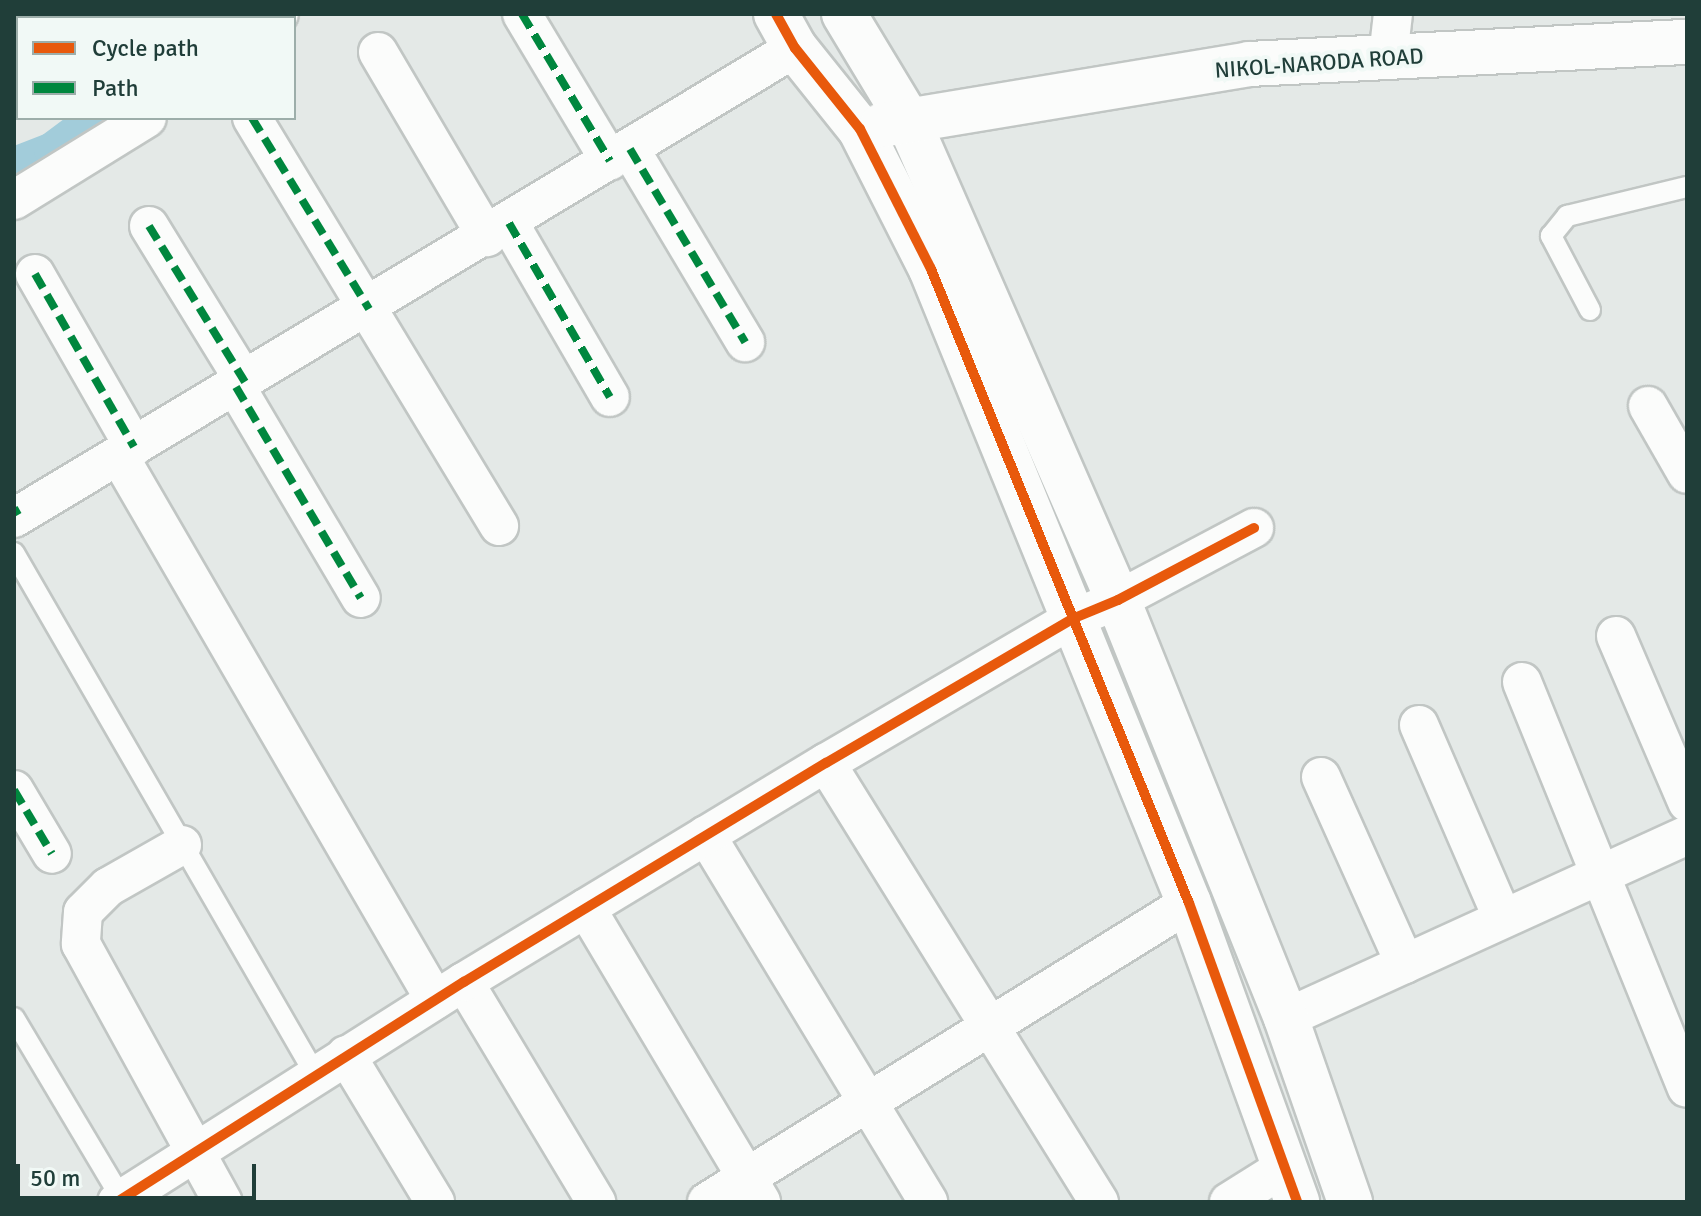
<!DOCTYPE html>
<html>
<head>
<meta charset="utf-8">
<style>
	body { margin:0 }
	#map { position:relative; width:1701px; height:1216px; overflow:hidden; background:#e4e9e7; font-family:Signika,sans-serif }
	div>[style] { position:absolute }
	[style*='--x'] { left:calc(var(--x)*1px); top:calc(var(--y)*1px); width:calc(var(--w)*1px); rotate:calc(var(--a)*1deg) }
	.canal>* { height:34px; margin:-17px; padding:0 17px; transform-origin:17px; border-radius:17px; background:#a2ccda }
	.roads { filter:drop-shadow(2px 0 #c1c6c4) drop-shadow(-2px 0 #c1c6c4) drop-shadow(0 2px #c1c6c4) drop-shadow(0 -2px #c1c6c4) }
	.lane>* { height:20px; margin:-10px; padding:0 10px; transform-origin:10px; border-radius:10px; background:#fbfcfb }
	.street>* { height:38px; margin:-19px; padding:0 19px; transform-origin:19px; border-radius:19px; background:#fbfcfb }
	.secondary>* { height:44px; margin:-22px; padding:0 22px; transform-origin:22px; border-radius:22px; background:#fbfcfb }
	.quiet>* { height:8px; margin-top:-4px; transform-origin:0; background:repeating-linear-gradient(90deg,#00873e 0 16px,transparent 0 24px) }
	.cycleway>* { height:10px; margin:-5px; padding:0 5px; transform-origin:5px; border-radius:5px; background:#e8590c }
	span { translate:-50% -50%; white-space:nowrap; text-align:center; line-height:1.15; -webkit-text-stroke:8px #f1f9f6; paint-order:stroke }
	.street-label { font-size:22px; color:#203e39 }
	.frame { position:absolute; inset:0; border:16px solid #203e39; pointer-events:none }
	.legend { position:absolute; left:16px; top:16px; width:280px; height:104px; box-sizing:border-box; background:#f1f9f6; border:2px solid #9daeaa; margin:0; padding:10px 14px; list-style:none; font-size:24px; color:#203e39 }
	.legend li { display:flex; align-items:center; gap:16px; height:40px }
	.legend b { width:40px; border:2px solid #9daeaa }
	.scale { position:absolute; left:16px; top:1164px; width:240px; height:36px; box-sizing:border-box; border:4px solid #203e39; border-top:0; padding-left:10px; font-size:24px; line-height:28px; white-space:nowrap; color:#203e39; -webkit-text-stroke:6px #f1f9f6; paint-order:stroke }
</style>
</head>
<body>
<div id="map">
	<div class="canal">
		<div style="--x:230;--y:18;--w:7;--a:-34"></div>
		<div style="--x:14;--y:164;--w:40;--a:-21"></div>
		<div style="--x:51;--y:150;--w:54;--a:-36.7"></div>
	</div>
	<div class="roads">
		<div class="lane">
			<div style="--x:1590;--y:310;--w:84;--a:-117.8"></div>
			<div style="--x:1551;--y:236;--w:26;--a:-51"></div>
			<div style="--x:1567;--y:216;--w:123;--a:-13.6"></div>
			<div style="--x:14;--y:553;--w:602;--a:59.98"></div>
			<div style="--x:14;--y:1018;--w:211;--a:59.2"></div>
		</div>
		<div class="street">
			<div style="--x:522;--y:14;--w:171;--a:59.1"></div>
			<div style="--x:39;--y:18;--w:6;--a:-39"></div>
			<div style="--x:274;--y:18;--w:6;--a:-39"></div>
			<div style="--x:378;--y:52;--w:215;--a:59.5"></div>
			<div style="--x:1388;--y:57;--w:43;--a:-83.4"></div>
			<div style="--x:252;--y:118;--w:477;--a:58.8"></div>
			<div style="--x:630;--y:149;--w:225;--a:59.2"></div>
			<div style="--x:14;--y:200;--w:156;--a:-31.7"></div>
			<div style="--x:509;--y:223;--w:201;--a:59.9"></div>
			<div style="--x:149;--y:226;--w:183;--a:58.4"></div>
			<div style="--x:35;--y:274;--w:199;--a:60.2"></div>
			<div style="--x:236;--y:387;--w:245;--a:59.4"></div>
			<div style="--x:1648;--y:406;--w:78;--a:60.2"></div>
			<div style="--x:119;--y:456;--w:629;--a:59.85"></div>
			<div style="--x:14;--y:518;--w:912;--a:-31.04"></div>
			<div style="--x:1616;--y:636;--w:181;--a:66.8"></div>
			<div style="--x:1522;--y:682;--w:438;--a:67.9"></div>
			<div style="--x:1419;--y:725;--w:211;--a:66.6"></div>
			<div style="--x:826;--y:763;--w:517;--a:58.12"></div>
			<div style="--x:1321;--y:777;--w:205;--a:65.8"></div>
			<div style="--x:14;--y:790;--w:74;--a:59.3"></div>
			<div style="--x:706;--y:835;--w:429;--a:58.8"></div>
			<div style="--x:182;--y:845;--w:85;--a:150.4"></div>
			<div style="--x:108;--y:887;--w:35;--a:135"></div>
			<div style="--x:83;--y:912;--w:32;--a:94"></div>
			<div style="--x:81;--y:944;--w:294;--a:61.2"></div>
			<div style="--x:586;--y:908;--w:342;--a:59.2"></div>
			<div style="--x:464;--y:982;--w:257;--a:59"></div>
			<div style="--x:1286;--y:1018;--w:441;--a:-24.5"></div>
			<div style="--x:346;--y:1055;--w:172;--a:58.8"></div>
			<div style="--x:117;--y:1202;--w:411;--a:-32.4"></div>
			<div style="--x:464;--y:982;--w:423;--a:-31.2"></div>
			<div style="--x:826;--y:763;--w:285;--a:-30.3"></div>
			<div style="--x:1072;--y:619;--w:50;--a:-22.4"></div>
			<div style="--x:1118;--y:600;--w:154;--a:-27.9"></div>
			<div style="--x:707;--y:1202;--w:567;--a:-31.81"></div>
			<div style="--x:1229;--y:1202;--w:66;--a:-32"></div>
		</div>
		<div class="secondary">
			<div style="--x:776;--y:14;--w:39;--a:61"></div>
			<div style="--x:795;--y:48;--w:104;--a:51.3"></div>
			<div style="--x:860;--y:129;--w:157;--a:63.1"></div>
			<div style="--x:931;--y:269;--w:684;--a:67.86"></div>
			<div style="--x:1189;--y:903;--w:318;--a:70.1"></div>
			<div style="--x:844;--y:14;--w:124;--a:58.9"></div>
			<div style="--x:908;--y:120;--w:524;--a:66.37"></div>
			<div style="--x:1118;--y:600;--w:450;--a:68.1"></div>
			<div style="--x:1286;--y:1018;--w:195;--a:70.8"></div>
			<div style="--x:882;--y:125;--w:372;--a:-9.4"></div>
			<div style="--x:1249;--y:64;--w:439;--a:-2.9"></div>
		</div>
	</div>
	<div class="quiet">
		<div style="--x:522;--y:14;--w:171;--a:59.1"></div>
		<div style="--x:252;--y:118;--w:224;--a:58.5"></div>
		<div style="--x:630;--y:149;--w:225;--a:59.2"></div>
		<div style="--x:509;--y:223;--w:201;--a:59.9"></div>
		<div style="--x:149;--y:226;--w:183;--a:58.4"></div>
		<div style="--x:35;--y:274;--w:199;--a:60.2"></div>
		<div style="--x:236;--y:387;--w:245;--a:59.4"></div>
		<div style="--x:14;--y:508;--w:8;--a:60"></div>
		<div style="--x:14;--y:790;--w:74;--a:59.3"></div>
	</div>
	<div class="cycleway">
		<div style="--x:776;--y:14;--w:39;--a:61"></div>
		<div style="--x:795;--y:48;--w:104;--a:51.3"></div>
		<div style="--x:860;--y:129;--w:157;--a:63.1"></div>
		<div style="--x:931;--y:269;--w:684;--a:67.86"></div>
		<div style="--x:1189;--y:903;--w:318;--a:70.1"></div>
		<div style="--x:117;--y:1202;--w:411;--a:-32.4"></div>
		<div style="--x:464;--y:982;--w:423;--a:-31.2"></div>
		<div style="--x:826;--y:763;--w:285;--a:-30.3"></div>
		<div style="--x:1072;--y:619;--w:50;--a:-22.4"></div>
		<div style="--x:1118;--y:600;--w:154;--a:-27.9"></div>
	</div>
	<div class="street-label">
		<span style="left:1319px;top:63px;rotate:-4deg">NIKOL-NARODA ROAD</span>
	</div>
	<div class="frame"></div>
	<ul class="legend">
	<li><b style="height:10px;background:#e8590c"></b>Cycle path</li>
	<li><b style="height:10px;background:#00873e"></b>Path</li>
	</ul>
	<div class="scale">50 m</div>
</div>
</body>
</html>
